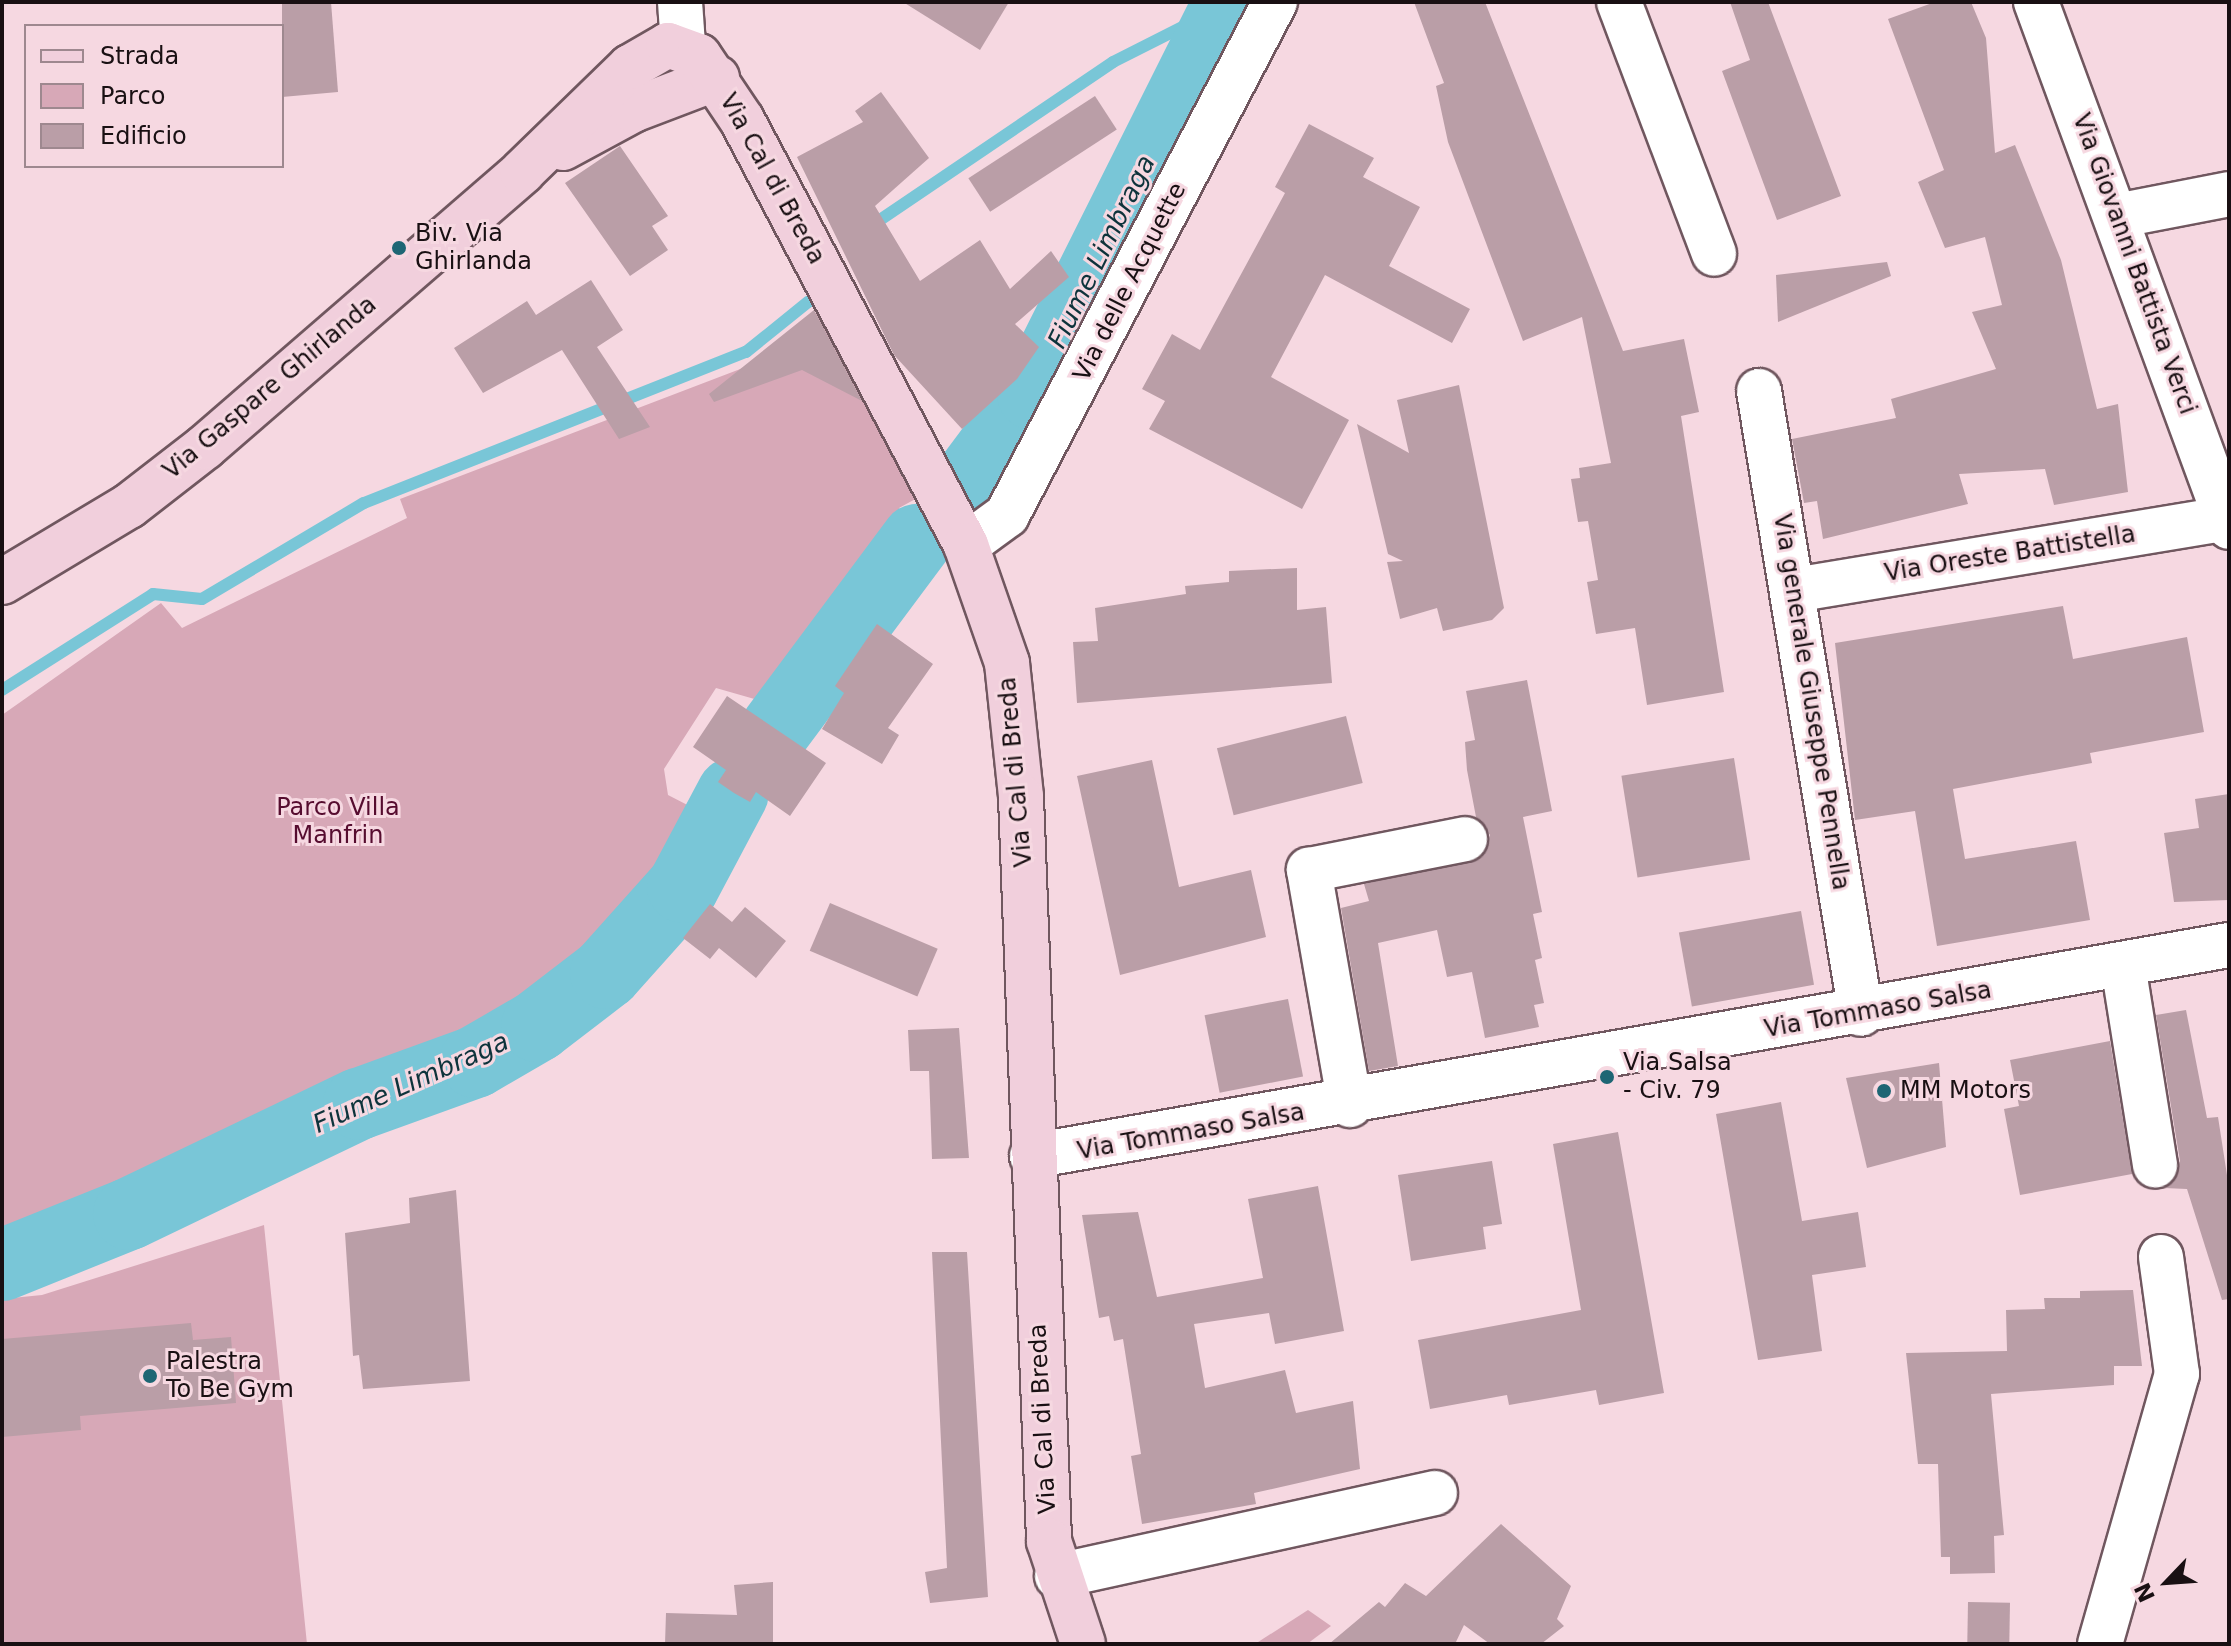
<!DOCTYPE html>
<html>
<head>
<meta charset="utf-8">
<style>
	body { margin:0 }
	#map { position:relative; width:2231px; height:1646px; overflow:hidden; background:#f6d8e1; font-family:"DejaVu Sans",sans-serif }
	div>[style] { position:absolute }
	[style*='--x'] { left:calc(var(--x)*1px); top:calc(var(--y)*1px); width:calc(var(--w)*1px); rotate:calc(var(--a)*1deg) }
	.green>* { inset:0; background:#d7a8b7 }
	.stream>* { height:12px; margin:-6px; padding:0 6px; transform-origin:6px; border-radius:6px; background:#79c6d7 }
	.river>* { height:72px; margin:-36px; padding:0 36px; transform-origin:36px; border-radius:36px; background:#79c6d7 }
	.building>* { inset:0; background:#ba9ea7; transform-origin:0 0 }
	.roads { filter:drop-shadow(2px 0 #70575f) drop-shadow(-2px 0 #70575f) drop-shadow(0 2px #70575f) drop-shadow(0 -2px #70575f) }
	.street>* { height:44px; margin:-22px; padding:0 22px; transform-origin:22px; border-radius:22px; background:#fff }
	.secondary>* { height:44px; margin:-22px; padding:0 22px; transform-origin:22px; border-radius:22px; background:#f1cfdc }
	.dots>* { width:22px; height:22px; translate:-50% -50%; box-sizing:border-box; border:4px solid #f6d8e1; border-radius:50% }
	span { translate:-50% -50%; white-space:nowrap; text-align:center; line-height:1.15; -webkit-text-stroke:6px #f6d8e1; paint-order:stroke }
	.street-label { font-size:24px; color:#191013 }
	.poi-label { font-size:24px; color:#191013 }
	.left { translate:0 -50%; text-align:left }
	.park-label { font-size:24px; color:#560c2f }
	.water-label { font-size:26px; color:#0d333b; font-style:italic }
	.frame { position:absolute; inset:0; border:4px solid #191013; pointer-events:none }
	.legend { position:absolute; left:24px; top:24px; width:260px; height:144px; box-sizing:border-box; background:#f6d8e1; border:2px solid #9e888f; margin:0; padding:10px 14px; list-style:none; font-size:24px; color:#191013 }
	.legend li { display:flex; align-items:center; gap:16px; height:40px }
	.legend b { width:40px; border:2px solid #9e888f }
	.north { position:absolute; left:2127px; top:1542px; width:80px; height:80px; -webkit-text-stroke:6px #f6d8e1; paint-order:stroke; rotate:245deg; font-size:22px; font-weight:700; line-height:32px; text-align:center; color:#191013 }
	.north::after { content:''; display:block; margin:auto; width:28px; height:36px; background:#191013; clip-path:polygon(50% 0,100% 100%,50% 72%,0 100%) }
</style>
</head>
<body>
<div id="map">
	<div class="green">
		<div style="clip-path:polygon(818px 311px,919px 497px,899px 508px,911px 531px,765px 702px,716px 688px,664px 769px,668px 795px,703px 813px,572px 977px,309px 1100px,83px 1218px,2px 1248px,2px 715px,161px 603px,182px 628px,407px 518px,400px 499px,756px 363px)"></div>
		<div style="clip-path:polygon(264px 1225px,307px 1644px,2px 1644px,2px 1299px,42px 1295px)"></div>
		<div style="clip-path:polygon(1308px 1610px,1331px 1626px,1307px 1644px,1255px 1644px)"></div>
	</div>
	<div class="stream">
		<div style="--x:871;--y:226;--w:292;--a:-34.1"></div>
		<div style="--x:1113;--y:62;--w:129;--a:-26.8"></div>
		<div style="--x:2;--y:690;--w:179;--a:-32.4"></div>
		<div style="--x:153;--y:594;--w:49;--a:5.8"></div>
		<div style="--x:202;--y:599;--w:188;--a:-30.7"></div>
		<div style="--x:364;--y:503;--w:411;--a:-21.6"></div>
		<div style="--x:746;--y:352;--w:80;--a:-38.9"></div>
	</div>
	<div class="river">
		<div style="--x:960;--y:492;--w:122;--a:-53.3"></div>
		<div style="--x:1033;--y:394;--w:438;--a:-63.4"></div>
		<div style="--x:776;--y:729;--w:236;--a:-53.3"></div>
		<div style="--x:2;--y:1265;--w:137;--a:-21.9"></div>
		<div style="--x:129;--y:1214;--w:255;--a:-25.6"></div>
		<div style="--x:359;--y:1104;--w:123;--a:-19.9"></div>
		<div style="--x:475;--y:1062;--w:72;--a:-30.1"></div>
		<div style="--x:537;--y:1026;--w:87;--a:-37.5"></div>
		<div style="--x:606;--y:973;--w:115;--a:-48.2"></div>
		<div style="--x:683;--y:887;--w:106;--a:-62"></div>
	</div>
	<div class="building">
		<div style="clip-path:polygon(282px 2px,331px 2px,338px 92px,282px 97px)"></div>
		<div style="clip-path:polygon(903px 2px,1009px 2px,980px 50px)"></div>
		<div style="clip-path:polygon(1414px 2px,1485px 2px,1623px 351px,1684px 339px,1699px 412px,1681px 416px,1724px 692px,1647px 705px,1635px 628px,1596px 634px,1587px 582px,1598px 580px,1588px 521px,1578px 522px,1571px 479px,1580px 478px,1579px 468px,1611px 463px,1582px 317px,1523px 341px,1448px 142px,1436px 86px,1444px 83px)"></div>
		<div style="clip-path:polygon(1730px 2px,1768px 2px,1841px 196px,1777px 220px,1722px 71px,1750px 60px)"></div>
		<div style="clip-path:polygon(1935px 2px,1971px 2px,1986px 38px,1995px 153px,2015px 145px,2061px 260px,2097px 409px,2118px 404px,2128px 492px,2054px 505px,2045px 469px,1959px 474px,1968px 504px,1823px 539px,1817px 501px,1804px 503px,1792px 439px,1896px 418px,1891px 399px,1996px 369px,1972px 312px,2002px 305px,1985px 237px,1945px 248px,1918px 182px,1944px 170px,1888px 19px)"></div>
		<div style="clip-path:polygon(881px 92px,929px 158px,875px 206px,920px 281px,980px 240px,1010px 289px,1051px 251px,1069px 277px,1015px 324px,1039px 347px,1017px 379px,962px 429px,894px 355px,797px 157px,863px 122px,855px 111px)"></div>
		<div style="left:1095px;top:96px;width:40px;height:151px;rotate:57deg"></div>
		<div style="clip-path:polygon(1309px 124px,1374px 158px,1363px 177px,1420px 207px,1389px 266px,1470px 309px,1452px 343px,1325px 275px,1271px 377px,1349px 420px,1302px 509px,1149px 429px,1165px 401px,1142px 389px,1172px 334px,1200px 350px,1285px 193px,1275px 187px)"></div>
		<div style="clip-path:polygon(620px 146px,668px 216px,652px 226px,668px 250px,630px 276px,565px 183px)"></div>
		<div style="clip-path:polygon(1887px 262px,1891px 276px,1778px 322px,1776px 275px)"></div>
		<div style="clip-path:polygon(591px 280px,623px 330px,597px 347px,650px 427px,619px 439px,562px 350px,483px 393px,454px 348px,527px 301px,536px 315px)"></div>
		<div style="clip-path:polygon(814px 310px,862px 401px,802px 370px,714px 402px,709px 394px)"></div>
		<div style="clip-path:polygon(1459px 385px,1504px 608px,1492px 620px,1443px 631px,1437px 608px,1400px 619px,1387px 562px,1403px 561px,1388px 554px,1357px 424px,1409px 453px,1397px 400px)"></div>
		<div style="clip-path:polygon(1297px 568px,1297px 610px,1326px 607px,1332px 683px,1077px 703px,1073px 642px,1098px 641px,1095px 608px,1186px 594px,1185px 586px,1229px 582px,1229px 571px)"></div>
		<div style="clip-path:polygon(2063px 606px,2073px 659px,2187px 637px,2204px 732px,2090px 753px,2092px 763px,1953px 789px,1965px 859px,2076px 841px,2090px 920px,1937px 946px,1915px 811px,1855px 820px,1835px 643px)"></div>
		<div style="clip-path:polygon(877px 624px,933px 664px,888px 728px,899px 735px,882px 764px,822px 729px,844px 693px,835px 686px)"></div>
		<div style="clip-path:polygon(1527px 680px,1552px 811px,1523px 817px,1542px 912px,1533px 914px,1542px 958px,1535px 960px,1544px 1003px,1534px 1005px,1539px 1027px,1485px 1038px,1472px 972px,1447px 977px,1437px 930px,1378px 943px,1398px 1066px,1369px 1071px,1341px 908px,1369px 901px,1364px 884px,1482px 857px,1490px 835px,1476px 817px,1467px 770px,1465px 742px,1475px 740px,1466px 691px)"></div>
		<div style="clip-path:polygon(727px 696px,826px 763px,790px 816px,756px 792px,750px 802px,734px 793px,718px 782px,726px 770px,693px 747px)"></div>
		<div style="left:1346px;top:716px;width:69px;height:133px;rotate:76deg"></div>
		<div style="left:1734px;top:758px;width:103px;height:114px;rotate:81deg"></div>
		<div style="clip-path:polygon(1152px 760px,1179px 887px,1251px 870px,1266px 937px,1120px 975px,1077px 776px)"></div>
		<div style="clip-path:polygon(2229px 794px,2229px 900px,2174px 902px,2164px 833px,2199px 828px,2195px 799px)"></div>
		<div style="left:830px;top:903px;width:117px;height:52px;rotate:23deg"></div>
		<div style="clip-path:polygon(710px 904px,732px 922px,745px 907px,786px 941px,756px 978px,719px 948px,710px 959px,683px 938px)"></div>
		<div style="left:1801px;top:911px;width:75px;height:124px;rotate:80deg"></div>
		<div style="left:1288px;top:999px;width:79px;height:85px;rotate:79deg"></div>
		<div style="clip-path:polygon(2186px 1010px,2207px 1118px,2218px 1117px,2229px 1188px,2229px 1299px,2222px 1300px,2187px 1189px,2164px 1188px,2180px 1161px,2156px 1015px)"></div>
		<div style="clip-path:polygon(959px 1028px,969px 1158px,932px 1159px,929px 1071px,910px 1071px,908px 1030px)"></div>
		<div style="clip-path:polygon(2110px 1041px,2132px 1174px,2020px 1195px,2004px 1109px,2019px 1106px,2010px 1060px)"></div>
		<div style="clip-path:polygon(1939px 1063px,1946px 1147px,1867px 1168px,1846px 1078px)"></div>
		<div style="clip-path:polygon(1781px 1102px,1802px 1221px,1858px 1212px,1866px 1267px,1812px 1275px,1822px 1351px,1758px 1360px,1716px 1114px)"></div>
		<div style="clip-path:polygon(1618px 1132px,1664px 1393px,1599px 1405px,1596px 1390px,1509px 1405px,1507px 1395px,1430px 1409px,1418px 1340px,1581px 1310px,1553px 1144px)"></div>
		<div style="clip-path:polygon(1492px 1161px,1502px 1224px,1483px 1227px,1486px 1249px,1411px 1261px,1398px 1175px)"></div>
		<div style="clip-path:polygon(1318px 1186px,1344px 1331px,1275px 1344px,1269px 1313px,1194px 1324px,1205px 1388px,1285px 1370px,1296px 1413px,1353px 1401px,1360px 1469px,1254px 1493px,1256px 1504px,1142px 1524px,1131px 1456px,1141px 1454px,1123px 1339px,1114px 1341px,1109px 1316px,1099px 1318px,1082px 1215px,1138px 1212px,1157px 1297px,1263px 1278px,1248px 1199px)"></div>
		<div style="clip-path:polygon(456px 1190px,470px 1381px,363px 1389px,359px 1355px,353px 1356px,345px 1233px,410px 1223px,409px 1198px)"></div>
		<div style="clip-path:polygon(932px 1252px,967px 1252px,988px 1597px,930px 1603px,925px 1572px,947px 1568px)"></div>
		<div style="clip-path:polygon(2133px 1290px,2142px 1366px,2114px 1366px,2114px 1385px,1991px 1394px,2004px 1535px,1994px 1536px,1995px 1573px,1950px 1574px,1950px 1557px,1941px 1557px,1938px 1464px,1918px 1464px,1906px 1353px,2007px 1351px,2006px 1310px,2045px 1309px,2044px 1298px,2080px 1298px,2080px 1291px)"></div>
		<div style="clip-path:polygon(191px 1323px,193px 1340px,231px 1337px,236px 1403px,80px 1416px,81px 1430px,2px 1437px,2px 1339px)"></div>
		<div style="clip-path:polygon(1501px 1524px,1571px 1586px,1557px 1619px,1564px 1626px,1541px 1644px,1490px 1644px,1464px 1625px,1455px 1644px,1329px 1644px,1379px 1602px,1385px 1607px,1405px 1583px,1426px 1596px)"></div>
		<div style="clip-path:polygon(773px 1582px,773px 1644px,665px 1644px,666px 1613px,737px 1615px,734px 1585px)"></div>
		<div style="left:1968px;top:1602px;width:42px;height:42px;rotate:1deg"></div>
	</div>
	<div class="roads">
		<div class="street">
			<div style="--x:680;--y:2;--w:43;--a:86"></div>
			<div style="--x:1619;--y:2;--w:269;--a:69.3"></div>
			<div style="--x:2036;--y:2;--w:559;--a:69.82"></div>
			<div style="--x:2116;--y:216;--w:115;--a:-11"></div>
			<div style="--x:1759;--y:391;--w:631;--a:80.7"></div>
			<div style="--x:966;--y:545;--w:51;--a:-36.2"></div>
			<div style="--x:1007;--y:515;--w:579;--a:-62.42"></div>
			<div style="--x:1794;--y:590;--w:441;--a:-9.4"></div>
			<div style="--x:2123;--y:965;--w:203;--a:80.9"></div>
			<div style="--x:1350;--y:1105;--w:239;--a:-99.9"></div>
			<div style="--x:1309;--y:870;--w:159;--a:-11.2"></div>
			<div style="--x:1032;--y:1156;--w:1215;--a:-10"></div>
			<div style="--x:1057;--y:1576;--w:387;--a:-12.4"></div>
			<div style="--x:2100;--y:1644;--w:281;--a:-74.1"></div>
			<div style="--x:2177;--y:1374;--w:118;--a:-97.8"></div>
		</div>
		<div class="secondary">
			<div style="--x:563;--y:148;--w:80;--a:-28.5"></div>
			<div style="--x:633;--y:110;--w:90;--a:-20.9"></div>
			<div style="--x:2;--y:582;--w:148;--a:-30.9"></div>
			<div style="--x:129;--y:506;--w:96;--a:-37.8"></div>
			<div style="--x:205;--y:447;--w:420;--a:-40.9"></div>
			<div style="--x:522;--y:172;--w:151;--a:-44.2"></div>
			<div style="--x:630;--y:67;--w:44;--a:-30.1"></div>
			<div style="--x:668;--y:45;--w:33;--a:20"></div>
			<div style="--x:699;--y:56;--w:77;--a:56.1"></div>
			<div style="--x:742;--y:120;--w:480;--a:62.2"></div>
			<div style="--x:966;--y:545;--w:125;--a:70.8"></div>
			<div style="--x:1007;--y:663;--w:135;--a:84"></div>
			<div style="--x:1021;--y:797;--w:745;--a:87.84"></div>
			<div style="--x:1049;--y:1541;--w:108;--a:71.7"></div>
		</div>
	</div>
	<div class="dots">
		<div style="left:399px;top:248px;background:#1e6674"></div>
		<div style="left:1607px;top:1077px;background:#1e6674"></div>
		<div style="left:1884px;top:1091px;background:#1e6674"></div>
		<div style="left:150px;top:1376px;background:#1e6674"></div>
	</div>
	<div class="street-label">
		<span style="left:772px;top:179px;rotate:61deg">Via Cal di Breda</span>
		<span style="left:2134px;top:264px;rotate:70deg">Via Giovanni Battista Verci</span>
		<span style="left:1130px;top:282px;rotate:-63deg">Via delle Acquette</span>
		<span style="left:270px;top:388px;rotate:-40deg">Via Gaspare Ghirlanda</span>
		<span style="left:2010px;top:554px;rotate:-9deg">Via Oreste Battistella</span>
		<span style="left:1811px;top:702px;rotate:81deg">Via generale Giuseppe Pennella</span>
		<span style="left:1016px;top:772px;rotate:-95deg">Via Cal di Breda</span>
		<span style="left:1878px;top:1010px;rotate:-10deg">Via Tommaso Salsa</span>
		<span style="left:1191px;top:1132px;rotate:-10deg">Via Tommaso Salsa</span>
		<span style="left:1043px;top:1419px;rotate:-93deg">Via Cal di Breda</span>
	</div>
	<div class="poi-label">
		<span class="left" style="left:415px;top:248px">Biv. Via<br>Ghirlanda</span>
		<span class="left" style="left:1623px;top:1077px">Via Salsa<br>- Civ. 79</span>
		<span class="left" style="left:1900px;top:1091px">MM Motors</span>
		<span class="left" style="left:166px;top:1376px">Palestra<br>To Be Gym</span>
	</div>
	<div class="park-label">
		<span style="left:338px;top:822px">Parco Villa<br>Manfrin</span>
	</div>
	<div class="water-label">
		<span style="left:1102px;top:252px;rotate:-64deg">Fiume Limbraga</span>
		<span style="left:411px;top:1083px;rotate:-24deg">Fiume Limbraga</span>
	</div>
	<div class="frame"></div>
	<ul class="legend">
	<li><b style="height:10px;background:#f1cfdc"></b>Strada</li>
	<li><b style="height:22px;background:#d7a8b7"></b>Parco</li>
	<li><b style="height:22px;background:#ba9ea7"></b>Edificio</li>
	</ul>
	<div class="north">N</div>
</div>
</body>
</html>
